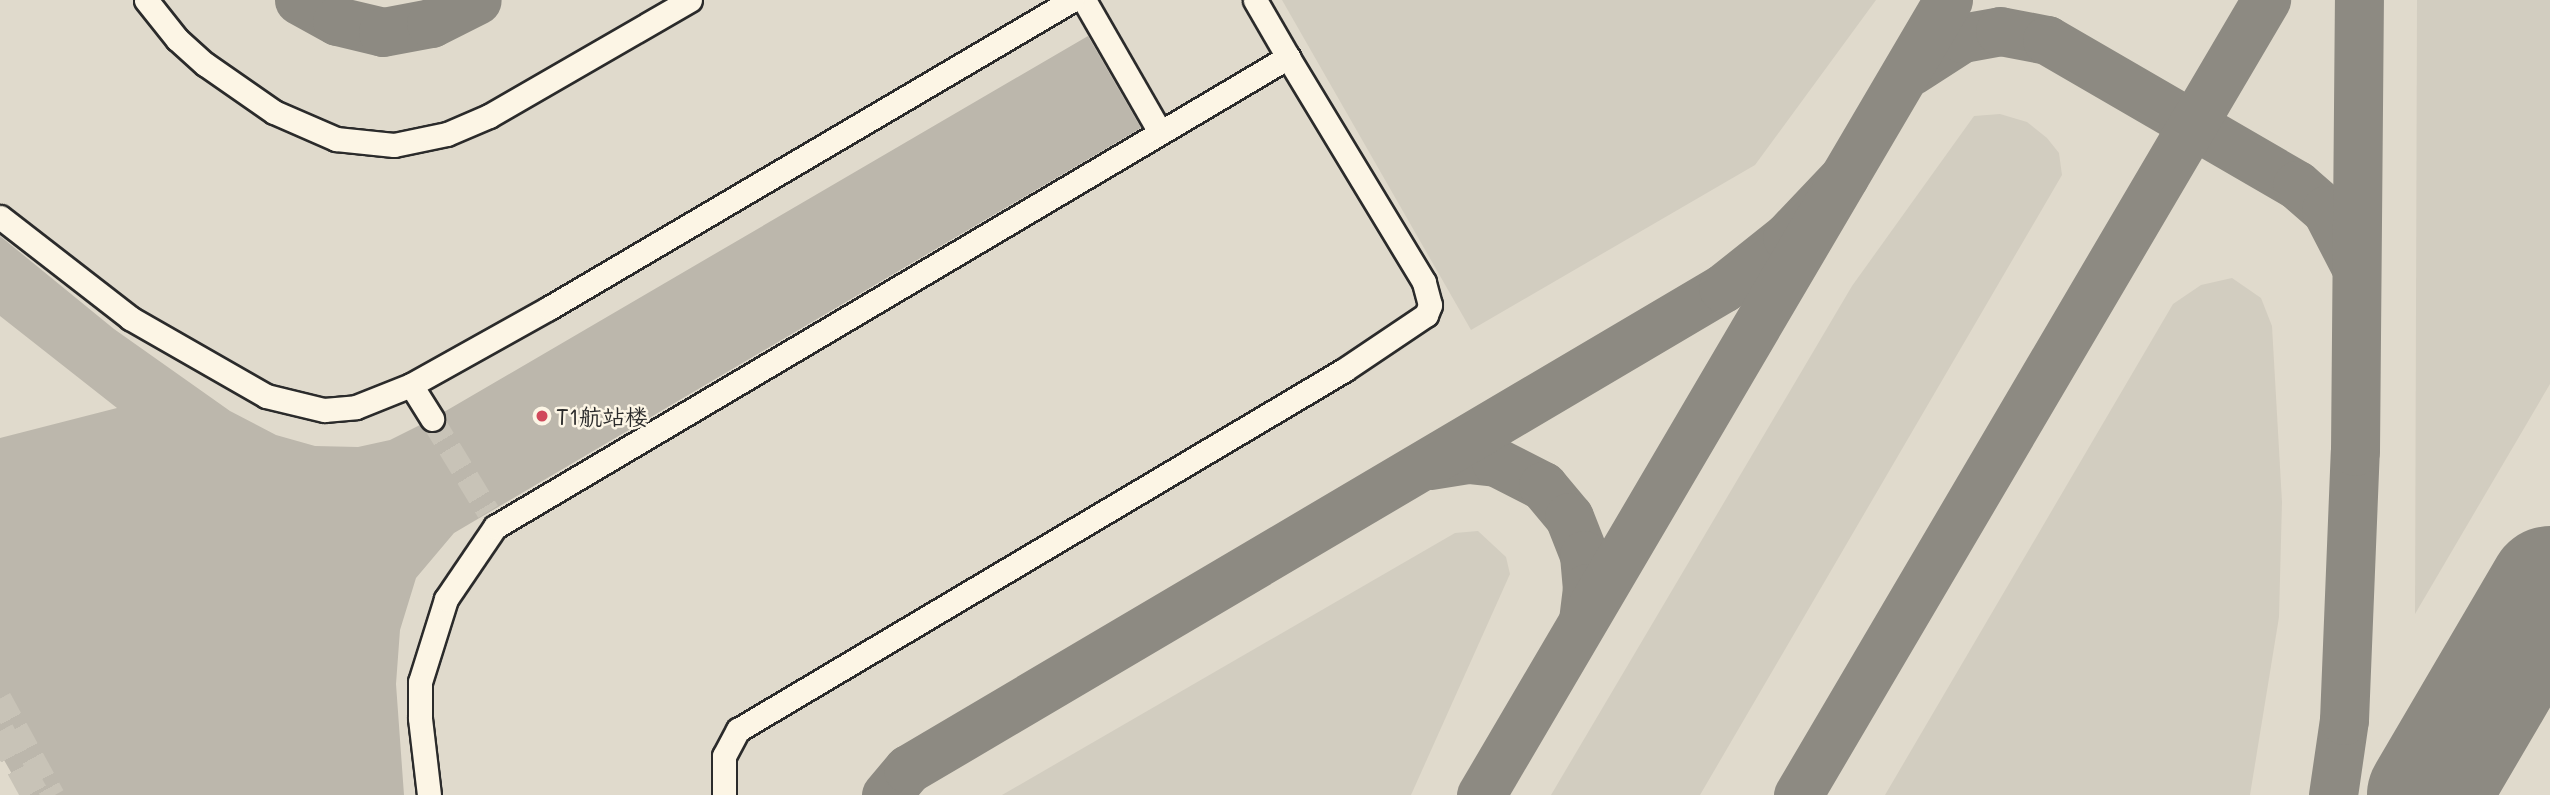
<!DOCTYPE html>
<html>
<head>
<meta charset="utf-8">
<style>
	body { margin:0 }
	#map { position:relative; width:2550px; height:795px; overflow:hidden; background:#efe9da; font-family:Mali,"LXGW WenKai TC",sans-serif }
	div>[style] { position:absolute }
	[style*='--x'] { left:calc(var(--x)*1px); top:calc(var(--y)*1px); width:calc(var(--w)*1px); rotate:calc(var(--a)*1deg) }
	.built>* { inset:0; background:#e0dacc; transform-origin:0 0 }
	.green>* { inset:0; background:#d2cdc0 }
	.taxiway>* { height:49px; margin:-24.5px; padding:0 24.5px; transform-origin:24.5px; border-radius:24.5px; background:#8d8a82 }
	.runway>* { height:122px; margin:-61px; padding:0 61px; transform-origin:61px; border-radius:61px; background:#8d8a82 }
	.building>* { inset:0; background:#bcb7ac }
	.minor-tunnel>* { height:23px; margin-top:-11.5px; transform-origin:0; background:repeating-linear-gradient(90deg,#c8c3b7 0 23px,transparent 0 34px) }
	.major-tunnel>* { height:28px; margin-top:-14px; transform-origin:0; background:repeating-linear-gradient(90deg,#c8c3b7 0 28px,transparent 0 42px) }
	.roads { filter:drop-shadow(2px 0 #2b2b2b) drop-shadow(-2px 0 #2b2b2b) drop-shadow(0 2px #2b2b2b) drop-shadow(0 -2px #2b2b2b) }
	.minor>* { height:23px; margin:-11.5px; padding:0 11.5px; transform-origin:11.5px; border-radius:11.5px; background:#fcf5e5 }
	.dots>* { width:19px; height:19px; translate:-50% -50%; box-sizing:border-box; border:4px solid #fcf5e5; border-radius:50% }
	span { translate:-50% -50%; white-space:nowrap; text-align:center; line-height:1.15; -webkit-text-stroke:5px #fcf5e5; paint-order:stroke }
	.poi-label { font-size:23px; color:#2b2b2b }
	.left { translate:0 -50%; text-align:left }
</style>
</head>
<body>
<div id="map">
	<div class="built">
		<div style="left:0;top:0;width:2550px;height:795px"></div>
	</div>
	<div class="green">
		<div style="clip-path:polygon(1282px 0,1876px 0,1755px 165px,1471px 330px)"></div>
		<div style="clip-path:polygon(2417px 0,2550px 0,2550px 384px,2415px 614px)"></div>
		<div style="clip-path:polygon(2000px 114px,2027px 122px,2047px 138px,2059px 153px,2062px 175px,1700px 795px,1551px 795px,1852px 286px,1974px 116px)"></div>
		<div style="clip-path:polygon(2232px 278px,2261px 298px,2272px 326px,2282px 502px,2279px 617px,2250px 795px,1885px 795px,2173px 304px,2201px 285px)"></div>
		<div style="clip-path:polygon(1478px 531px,1506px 557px,1510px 574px,1411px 795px,1002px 795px,1455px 533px)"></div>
	</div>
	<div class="taxiway">
		<div style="--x:299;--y:0;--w:43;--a:28.9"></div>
		<div style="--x:337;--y:21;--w:47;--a:13.4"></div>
		<div style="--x:383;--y:32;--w:49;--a:-10.6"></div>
		<div style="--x:431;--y:23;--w:51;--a:-26.6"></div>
		<div style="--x:1911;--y:71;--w:61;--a:-32.9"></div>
		<div style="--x:1962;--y:38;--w:39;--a:-10"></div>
		<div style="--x:2000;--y:31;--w:48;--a:10.8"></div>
		<div style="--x:2047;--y:40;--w:289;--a:30.1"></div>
		<div style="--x:2297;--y:185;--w:38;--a:41"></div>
		<div style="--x:2326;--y:210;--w:61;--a:62.6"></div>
		<div style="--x:1430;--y:465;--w:38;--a:-9"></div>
		<div style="--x:1468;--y:459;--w:28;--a:6"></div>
		<div style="--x:1496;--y:462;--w:53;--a:27.1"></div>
		<div style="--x:1543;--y:486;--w:40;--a:50"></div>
		<div style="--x:1569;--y:517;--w:41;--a:68.5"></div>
		<div style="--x:1584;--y:555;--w:33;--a:85"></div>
		<div style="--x:1587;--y:588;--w:31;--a:97"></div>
		<div style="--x:2524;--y:631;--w:40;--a:-49"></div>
		<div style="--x:886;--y:795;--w:34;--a:-50"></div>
		<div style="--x:908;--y:769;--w:946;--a:-30.55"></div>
		<div style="--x:1723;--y:288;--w:82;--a:-38.6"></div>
		<div style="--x:1787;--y:237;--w:83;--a:-46.5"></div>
		<div style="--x:1481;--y:795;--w:922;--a:-59.57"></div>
		<div style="--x:1798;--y:795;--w:923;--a:-59.52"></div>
		<div style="--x:2333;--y:795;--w:76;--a:-81.7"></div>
		<div style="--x:2344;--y:720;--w:269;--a:-87.7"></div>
		<div style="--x:2355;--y:451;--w:451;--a:-89.5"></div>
	</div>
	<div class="runway">
		<div style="--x:2428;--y:795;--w:241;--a:-59.6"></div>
	</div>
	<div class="building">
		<div style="clip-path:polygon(1088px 36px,1141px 128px,454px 533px,416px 578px,400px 630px,396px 684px,404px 795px,24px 795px,0 753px,0 438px,117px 408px,0 316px,0 236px,114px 329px,230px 411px,276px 435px,315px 446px,358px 447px,390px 440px,420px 425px,426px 432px,439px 431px,445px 425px,444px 412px)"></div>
	</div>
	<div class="minor-tunnel">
		<div style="--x:432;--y:419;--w:108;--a:58.7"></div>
		<div style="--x:0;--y:698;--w:111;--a:61.3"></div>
	</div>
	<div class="major-tunnel">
		<div style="--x:0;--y:731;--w:73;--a:61.3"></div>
	</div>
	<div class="roads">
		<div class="minor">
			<div style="--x:146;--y:0;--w:50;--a:51.5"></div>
			<div style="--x:177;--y:39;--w:38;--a:42"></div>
			<div style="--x:205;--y:64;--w:84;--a:34.8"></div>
			<div style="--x:274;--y:112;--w:68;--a:23.5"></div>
			<div style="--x:336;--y:139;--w:58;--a:5.9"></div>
			<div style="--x:394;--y:145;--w:54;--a:-11.7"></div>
			<div style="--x:447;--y:134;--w:46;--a:-23.2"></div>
			<div style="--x:489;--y:116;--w:232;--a:-30"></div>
			<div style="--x:1084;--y:0;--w:152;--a:60.1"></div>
			<div style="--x:0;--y:217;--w:165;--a:37.8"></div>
			<div style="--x:130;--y:318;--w:157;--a:29.8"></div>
			<div style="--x:266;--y:396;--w:60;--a:13.6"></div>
			<div style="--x:324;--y:410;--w:32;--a:-5"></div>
			<div style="--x:356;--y:407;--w:59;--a:-21.8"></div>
			<div style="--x:411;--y:385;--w:158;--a:-29.2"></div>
			<div style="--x:549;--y:308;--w:607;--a:-30.49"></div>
			<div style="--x:411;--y:385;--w:40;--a:58"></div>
			<div style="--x:429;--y:795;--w:78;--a:-96.7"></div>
			<div style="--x:420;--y:718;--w:36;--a:-90"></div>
			<div style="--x:420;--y:682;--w:87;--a:-72.6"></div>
			<div style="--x:446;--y:599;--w:87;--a:-55.8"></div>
			<div style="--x:495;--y:527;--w:922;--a:-30.65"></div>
			<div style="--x:1288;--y:57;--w:66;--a:-120.1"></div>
			<div style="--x:724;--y:795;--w:39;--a:-90"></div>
			<div style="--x:724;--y:756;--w:30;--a:-62"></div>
			<div style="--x:738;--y:730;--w:705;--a:-30.71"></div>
			<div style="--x:1344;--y:370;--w:99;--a:-33.9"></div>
			<div style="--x:1426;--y:315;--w:11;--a:-68"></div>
			<div style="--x:1430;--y:305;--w:24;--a:-105"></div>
			<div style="--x:1424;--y:282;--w:263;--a:-121.2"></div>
		</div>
	</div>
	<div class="dots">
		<div style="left:542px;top:416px;background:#d1495b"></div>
	</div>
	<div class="poi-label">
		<span class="left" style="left:556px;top:416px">T1航站楼</span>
	</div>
</div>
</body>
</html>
